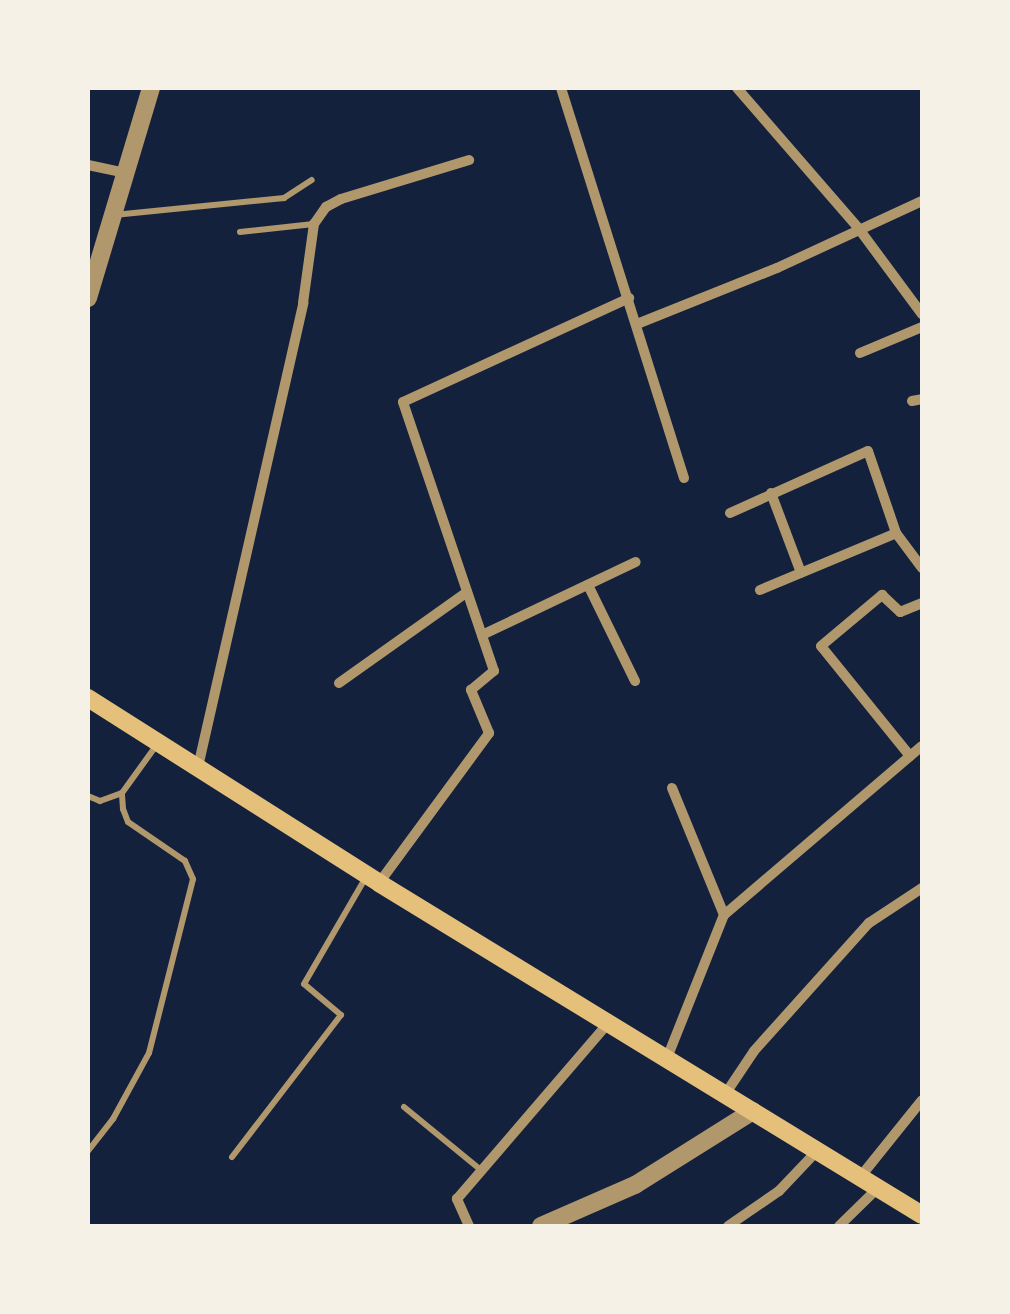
<!DOCTYPE html>
<html>
<head>
<meta charset="utf-8">
<style>
	body { margin:0 }
	#map { position:relative; width:1010px; height:1314px; overflow:hidden; background:#14213d; font-family:"Exo 2",sans-serif }
	div>[style] { position:absolute }
	[style*='--x'] { left:calc(var(--x)*1px); top:calc(var(--y)*1px); width:calc(var(--w)*1px); rotate:calc(var(--a)*1deg) }
	.service>* { height:6px; margin:-3px; padding:0 3px; transform-origin:3px; border-radius:3px; background:#b1986c }
	.minor>* { height:10px; margin:-5px; padding:0 5px; transform-origin:5px; border-radius:5px; background:#b1986c }
	.tertiary>* { height:18px; margin:-9px; padding:0 9px; transform-origin:9px; border-radius:9px; background:#b1986c }
	.secondary>* { height:18px; margin:-9px; padding:0 9px; transform-origin:9px; border-radius:9px; background:#e5c07b }
	span { translate:-50% -50%; white-space:nowrap; text-align:center; line-height:1.15; -webkit-text-stroke:9px #f6f1e7; paint-order:stroke }
	.frame { position:absolute; inset:0; border:90px solid #f6f1e7; pointer-events:none }
</style>
</head>
<body>
<div id="map">
	<div class="service">
		<div style="--x:114;--y:215;--w:171;--a:-5.7"></div>
		<div style="--x:284;--y:198;--w:33;--a:-33"></div>
		<div style="--x:240;--y:232;--w:74;--a:-6.2"></div>
		<div style="--x:88;--y:796;--w:13;--a:23"></div>
		<div style="--x:100;--y:801;--w:23;--a:-20"></div>
		<div style="--x:404;--y:1107;--w:99;--a:39.3"></div>
		<div style="--x:88;--y:1151;--w:41;--a:-52"></div>
		<div style="--x:113;--y:1119;--w:75;--a:-61.4"></div>
		<div style="--x:149;--y:1053;--w:179;--a:-75.8"></div>
		<div style="--x:193;--y:879;--w:20;--a:-114"></div>
		<div style="--x:185;--y:861;--w:69;--a:-145.6"></div>
		<div style="--x:128;--y:822;--w:14;--a:-111"></div>
		<div style="--x:123;--y:809;--w:16;--a:-94"></div>
		<div style="--x:122;--y:793;--w:62;--a:-54.2"></div>
		<div style="--x:232;--y:1157;--w:179;--a:-52.5"></div>
		<div style="--x:341;--y:1015;--w:48;--a:-140"></div>
		<div style="--x:304;--y:984;--w:124;--a:-59.9"></div>
	</div>
	<div class="minor">
		<div style="--x:561;--y:88;--w:409;--a:72.5"></div>
		<div style="--x:737;--y:88;--w:186;--a:49.1"></div>
		<div style="--x:859;--y:229;--w:106;--a:53.5"></div>
		<div style="--x:88;--y:165;--w:38;--a:12"></div>
		<div style="--x:637;--y:324;--w:151;--a:-21.8"></div>
		<div style="--x:777;--y:268;--w:160;--a:-24.8"></div>
		<div style="--x:860;--y:353;--w:67;--a:-22.8"></div>
		<div style="--x:912;--y:401;--w:10;--a:-11"></div>
		<div style="--x:771;--y:493;--w:85;--a:69.4"></div>
		<div style="--x:730;--y:513;--w:151;--a:-24.2"></div>
		<div style="--x:868;--y:451;--w:87;--a:71.1"></div>
		<div style="--x:896;--y:533;--w:44;--a:53.4"></div>
		<div style="--x:588;--y:585;--w:107;--a:63.9"></div>
		<div style="--x:760;--y:590;--w:147;--a:-22.7"></div>
		<div style="--x:482;--y:635;--w:170;--a:-25.4"></div>
		<div style="--x:339;--y:683;--w:157;--a:-35.4"></div>
		<div style="--x:910;--y:756;--w:141;--a:-129"></div>
		<div style="--x:821;--y:646;--w:80;--a:-39.9"></div>
		<div style="--x:882;--y:595;--w:25;--a:43"></div>
		<div style="--x:900;--y:612;--w:24;--a:-22"></div>
		<div style="--x:198;--y:767;--w:476;--a:-77.2"></div>
		<div style="--x:303;--y:303;--w:80;--a:-82.1"></div>
		<div style="--x:314;--y:224;--w:21;--a:-55"></div>
		<div style="--x:326;--y:207;--w:17;--a:-28"></div>
		<div style="--x:341;--y:199;--w:134;--a:-16.9"></div>
		<div style="--x:672;--y:788;--w:137;--a:67.7"></div>
		<div style="--x:379;--y:883;--w:186;--a:-53.7"></div>
		<div style="--x:489;--y:733;--w:47;--a:-112.7"></div>
		<div style="--x:471;--y:690;--w:30;--a:-40"></div>
		<div style="--x:494;--y:671;--w:284;--a:-108.7"></div>
		<div style="--x:403;--y:402;--w:249;--a:-24.7"></div>
		<div style="--x:667;--y:1058;--w:154;--a:-68.3"></div>
		<div style="--x:724;--y:915;--w:260;--a:-40.5"></div>
		<div style="--x:726;--y:1093;--w:50;--a:-56.3"></div>
		<div style="--x:754;--y:1051;--w:172;--a:-48.1"></div>
		<div style="--x:869;--y:923;--w:64;--a:-33.4"></div>
		<div style="--x:861;--y:1176;--w:97;--a:-51.2"></div>
		<div style="--x:469;--y:1226;--w:30;--a:-114"></div>
		<div style="--x:457;--y:1199;--w:233;--a:-49.3"></div>
		<div style="--x:728;--y:1226;--w:62;--a:-34.5"></div>
		<div style="--x:779;--y:1191;--w:55;--a:-46.5"></div>
		<div style="--x:839;--y:1226;--w:54;--a:-44.3"></div>
	</div>
	<div class="tertiary">
		<div style="--x:88;--y:298;--w:219;--a:-73.3"></div>
		<div style="--x:541;--y:1226;--w:103;--a:-23.6"></div>
		<div style="--x:635;--y:1185;--w:139;--a:-32.1"></div>
	</div>
	<div class="secondary">
		<div style="--x:88;--y:698;--w:345;--a:32.4"></div>
		<div style="--x:379;--y:883;--w:636;--a:31.44"></div>
	</div>
	<div class="frame"></div>
</div>
</body>
</html>
